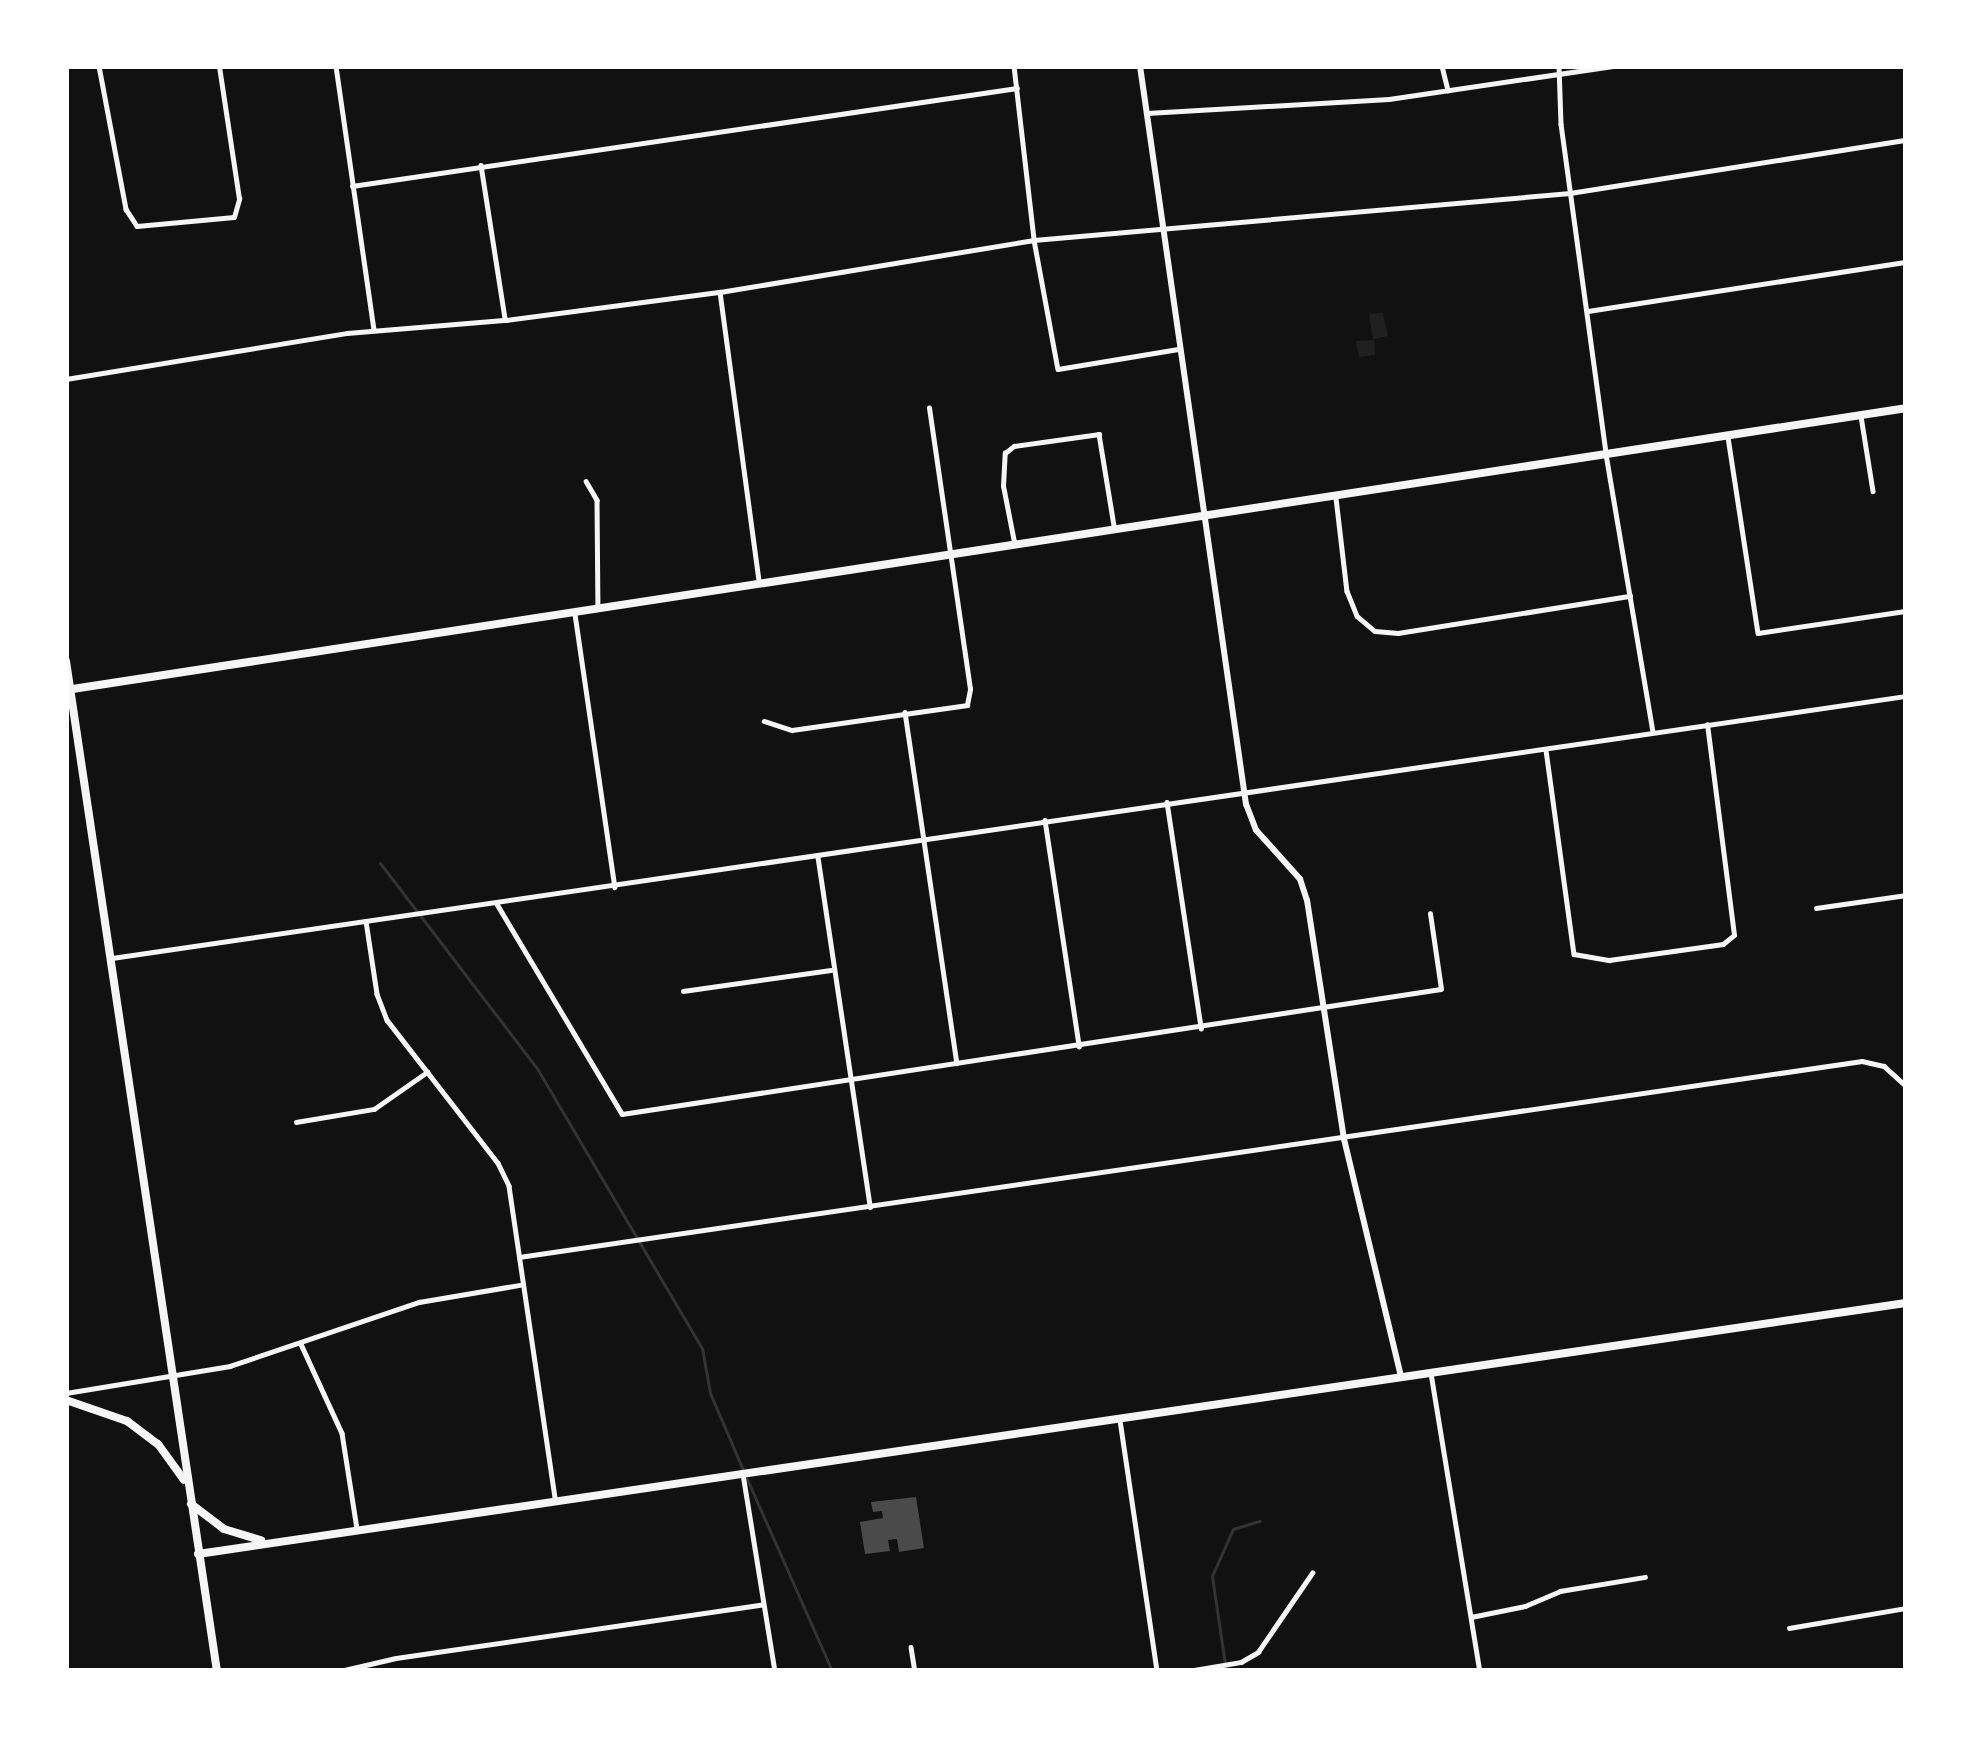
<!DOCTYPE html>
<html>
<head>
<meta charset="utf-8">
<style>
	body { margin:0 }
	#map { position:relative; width:1972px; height:1737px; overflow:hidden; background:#111; font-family:Rubik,sans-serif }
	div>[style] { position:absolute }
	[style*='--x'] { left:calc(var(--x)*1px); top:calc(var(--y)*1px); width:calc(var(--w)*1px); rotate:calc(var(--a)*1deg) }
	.green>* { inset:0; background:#202020 }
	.stream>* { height:3px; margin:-1.5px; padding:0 1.5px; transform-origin:1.5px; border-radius:1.5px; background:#333 }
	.building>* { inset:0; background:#4a4a4a }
	.minor>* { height:4.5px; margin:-2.25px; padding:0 2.25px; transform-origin:2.25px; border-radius:2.25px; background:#f5f5f5 }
	.tertiary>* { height:6px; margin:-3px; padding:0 3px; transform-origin:3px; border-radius:3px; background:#f5f5f5 }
	.secondary>* { height:8px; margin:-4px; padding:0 4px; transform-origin:4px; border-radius:4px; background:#f5f5f5 }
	span { translate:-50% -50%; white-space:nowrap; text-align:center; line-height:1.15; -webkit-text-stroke:12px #fff; paint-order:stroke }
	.frame { position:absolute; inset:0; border:69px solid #fff; pointer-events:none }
</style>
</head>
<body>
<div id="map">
	<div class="green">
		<div style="clip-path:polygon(1383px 313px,1388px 336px,1374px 339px,1375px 355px,1359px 357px,1356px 341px,1373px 340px,1369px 314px)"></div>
	</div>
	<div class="stream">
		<div style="--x:380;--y:863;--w:260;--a:52.6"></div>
		<div style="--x:538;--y:1070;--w:323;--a:59.5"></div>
		<div style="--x:702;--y:1348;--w:46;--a:79.9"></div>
		<div style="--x:710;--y:1393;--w:84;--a:66.8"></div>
		<div style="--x:747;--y:1479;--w:210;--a:66.1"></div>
		<div style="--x:1226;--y:1671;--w:96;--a:-98.4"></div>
		<div style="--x:1212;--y:1576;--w:51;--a:-65.9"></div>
		<div style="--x:1233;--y:1529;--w:28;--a:-17"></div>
	</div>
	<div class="building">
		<div style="clip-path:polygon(916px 1497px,924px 1548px,899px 1552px,897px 1539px,888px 1540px,890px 1551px,865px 1554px,860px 1522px,883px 1518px,882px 1511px,873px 1512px,871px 1502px)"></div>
	</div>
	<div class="minor">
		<div style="--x:99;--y:66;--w:146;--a:79.3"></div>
		<div style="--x:126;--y:209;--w:20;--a:57"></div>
		<div style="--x:137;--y:226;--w:97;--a:-5.3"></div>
		<div style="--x:234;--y:217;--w:19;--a:-74"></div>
		<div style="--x:239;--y:199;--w:134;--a:-98.6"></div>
		<div style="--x:336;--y:66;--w:267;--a:81.8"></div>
		<div style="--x:1014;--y:66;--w:175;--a:83.4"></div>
		<div style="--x:1034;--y:240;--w:131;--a:79.5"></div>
		<div style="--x:1058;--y:369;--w:123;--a:-9.4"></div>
		<div style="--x:1442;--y:66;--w:25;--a:76"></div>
		<div style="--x:1559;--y:66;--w:58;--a:88"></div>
		<div style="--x:1561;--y:124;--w:333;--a:82.2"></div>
		<div style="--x:1606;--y:454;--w:281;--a:80.4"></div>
		<div style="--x:1147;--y:113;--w:242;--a:-3.3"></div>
		<div style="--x:1389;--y:99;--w:226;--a:-8.4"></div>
		<div style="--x:481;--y:165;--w:156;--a:81.1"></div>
		<div style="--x:352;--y:186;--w:672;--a:-8.38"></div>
		<div style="--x:720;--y:292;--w:291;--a:82.3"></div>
		<div style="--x:1588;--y:311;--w:322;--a:-8.8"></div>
		<div style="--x:66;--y:379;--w:285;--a:-9.3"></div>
		<div style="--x:347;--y:333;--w:160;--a:-4.7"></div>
		<div style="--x:506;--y:320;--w:216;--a:-7.5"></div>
		<div style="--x:720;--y:292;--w:318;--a:-9.4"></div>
		<div style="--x:1034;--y:240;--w:538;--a:-5.01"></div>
		<div style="--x:1570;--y:193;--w:340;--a:-9"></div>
		<div style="--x:1861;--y:416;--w:76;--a:80.9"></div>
		<div style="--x:1728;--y:437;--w:198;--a:81.3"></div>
		<div style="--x:1758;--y:633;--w:150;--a:-8.5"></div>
		<div style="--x:586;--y:481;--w:22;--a:60"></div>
		<div style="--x:597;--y:500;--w:108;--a:89.5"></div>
		<div style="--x:1336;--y:498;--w:94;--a:83.3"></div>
		<div style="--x:1347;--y:591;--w:27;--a:68"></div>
		<div style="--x:1357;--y:616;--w:23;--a:40"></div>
		<div style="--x:1375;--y:631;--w:23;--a:5"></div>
		<div style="--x:1398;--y:633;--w:235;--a:-9.1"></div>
		<div style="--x:1014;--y:542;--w:57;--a:-101.1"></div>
		<div style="--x:1003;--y:486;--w:33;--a:-87"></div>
		<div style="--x:1005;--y:453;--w:11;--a:-38"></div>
		<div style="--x:1014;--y:446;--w:86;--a:-8"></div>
		<div style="--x:1099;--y:434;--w:93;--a:80.7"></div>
		<div style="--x:575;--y:614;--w:276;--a:81.7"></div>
		<div style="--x:905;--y:712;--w:355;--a:81.6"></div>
		<div style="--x:764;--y:721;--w:29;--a:18"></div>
		<div style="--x:792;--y:730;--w:177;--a:-8.1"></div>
		<div style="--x:967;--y:705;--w:16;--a:-79"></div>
		<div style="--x:970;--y:689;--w:284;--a:-98.3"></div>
		<div style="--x:1546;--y:750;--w:206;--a:82.2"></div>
		<div style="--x:1574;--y:954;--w:36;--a:10"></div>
		<div style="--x:1609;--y:960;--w:115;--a:-8"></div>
		<div style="--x:1723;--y:944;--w:14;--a:-39"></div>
		<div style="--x:1734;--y:935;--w:212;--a:-97.3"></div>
		<div style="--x:1167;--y:802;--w:229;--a:81.4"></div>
		<div style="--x:1045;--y:820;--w:229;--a:81.4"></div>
		<div style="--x:818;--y:857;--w:354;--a:81.5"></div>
		<div style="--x:497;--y:904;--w:244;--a:59.2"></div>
		<div style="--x:622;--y:1114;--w:828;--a:-8.68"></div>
		<div style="--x:1441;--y:989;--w:76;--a:-98.3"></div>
		<div style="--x:1816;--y:908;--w:91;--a:-8.2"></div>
		<div style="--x:366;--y:921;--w:74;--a:81.4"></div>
		<div style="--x:377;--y:994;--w:28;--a:69"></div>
		<div style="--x:387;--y:1020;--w:181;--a:52.2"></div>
		<div style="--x:498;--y:1163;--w:25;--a:64"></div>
		<div style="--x:509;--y:1186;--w:315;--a:81.6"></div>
		<div style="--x:112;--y:958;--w:1813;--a:-8.31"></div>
		<div style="--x:683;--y:991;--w:149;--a:-8.1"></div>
		<div style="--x:296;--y:1122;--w:79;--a:-9.5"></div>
		<div style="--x:374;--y:1109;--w:65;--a:-34.9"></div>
		<div style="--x:519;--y:1257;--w:1357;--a:-8.3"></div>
		<div style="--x:1862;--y:1061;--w:23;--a:13"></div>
		<div style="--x:1884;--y:1066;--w:30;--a:42"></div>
		<div style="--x:301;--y:1344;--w:98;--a:65.3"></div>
		<div style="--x:342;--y:1433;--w:97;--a:81.1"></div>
		<div style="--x:1431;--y:1373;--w:302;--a:80.7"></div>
		<div style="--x:66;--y:1393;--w:166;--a:-9.3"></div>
		<div style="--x:230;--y:1366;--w:200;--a:-18.7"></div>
		<div style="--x:419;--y:1302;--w:102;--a:-9.6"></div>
		<div style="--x:1120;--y:1420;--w:254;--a:81.6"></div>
		<div style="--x:743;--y:1474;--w:200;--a:80.8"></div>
		<div style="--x:1471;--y:1617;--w:55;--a:-11.5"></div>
		<div style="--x:1525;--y:1606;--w:38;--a:-23"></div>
		<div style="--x:1560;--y:1591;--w:86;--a:-9.4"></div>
		<div style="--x:1789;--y:1628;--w:119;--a:-9.7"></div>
		<div style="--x:911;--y:1647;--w:24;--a:81"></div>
		<div style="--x:340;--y:1671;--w:57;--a:-13.1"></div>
		<div style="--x:396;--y:1658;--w:368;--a:-8.3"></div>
		<div style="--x:1188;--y:1671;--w:54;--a:-9.6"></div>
		<div style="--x:1241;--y:1662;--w:20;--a:-30"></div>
		<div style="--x:1258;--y:1652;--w:96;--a:-55.6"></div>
	</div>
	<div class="tertiary">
		<div style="--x:1140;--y:66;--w:746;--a:81.83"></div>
		<div style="--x:1246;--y:804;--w:28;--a:69"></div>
		<div style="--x:1256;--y:830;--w:66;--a:48.1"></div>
		<div style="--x:1300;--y:879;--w:22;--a:72"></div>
		<div style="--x:1307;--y:900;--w:242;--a:81.2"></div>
		<div style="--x:1344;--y:1139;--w:245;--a:76.5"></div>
	</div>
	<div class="secondary">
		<div style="--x:66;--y:661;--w:1021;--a:81.5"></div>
		<div style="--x:66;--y:690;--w:1861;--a:-8.71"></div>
		<div style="--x:66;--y:1400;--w:65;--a:19"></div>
		<div style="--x:127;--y:1421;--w:39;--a:37"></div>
		<div style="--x:158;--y:1444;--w:44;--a:54.2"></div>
		<div style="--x:191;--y:1504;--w:41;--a:37.1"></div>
		<div style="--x:224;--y:1529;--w:39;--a:17"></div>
		<div style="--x:198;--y:1554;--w:1726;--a:-8.36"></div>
	</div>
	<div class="frame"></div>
</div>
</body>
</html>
